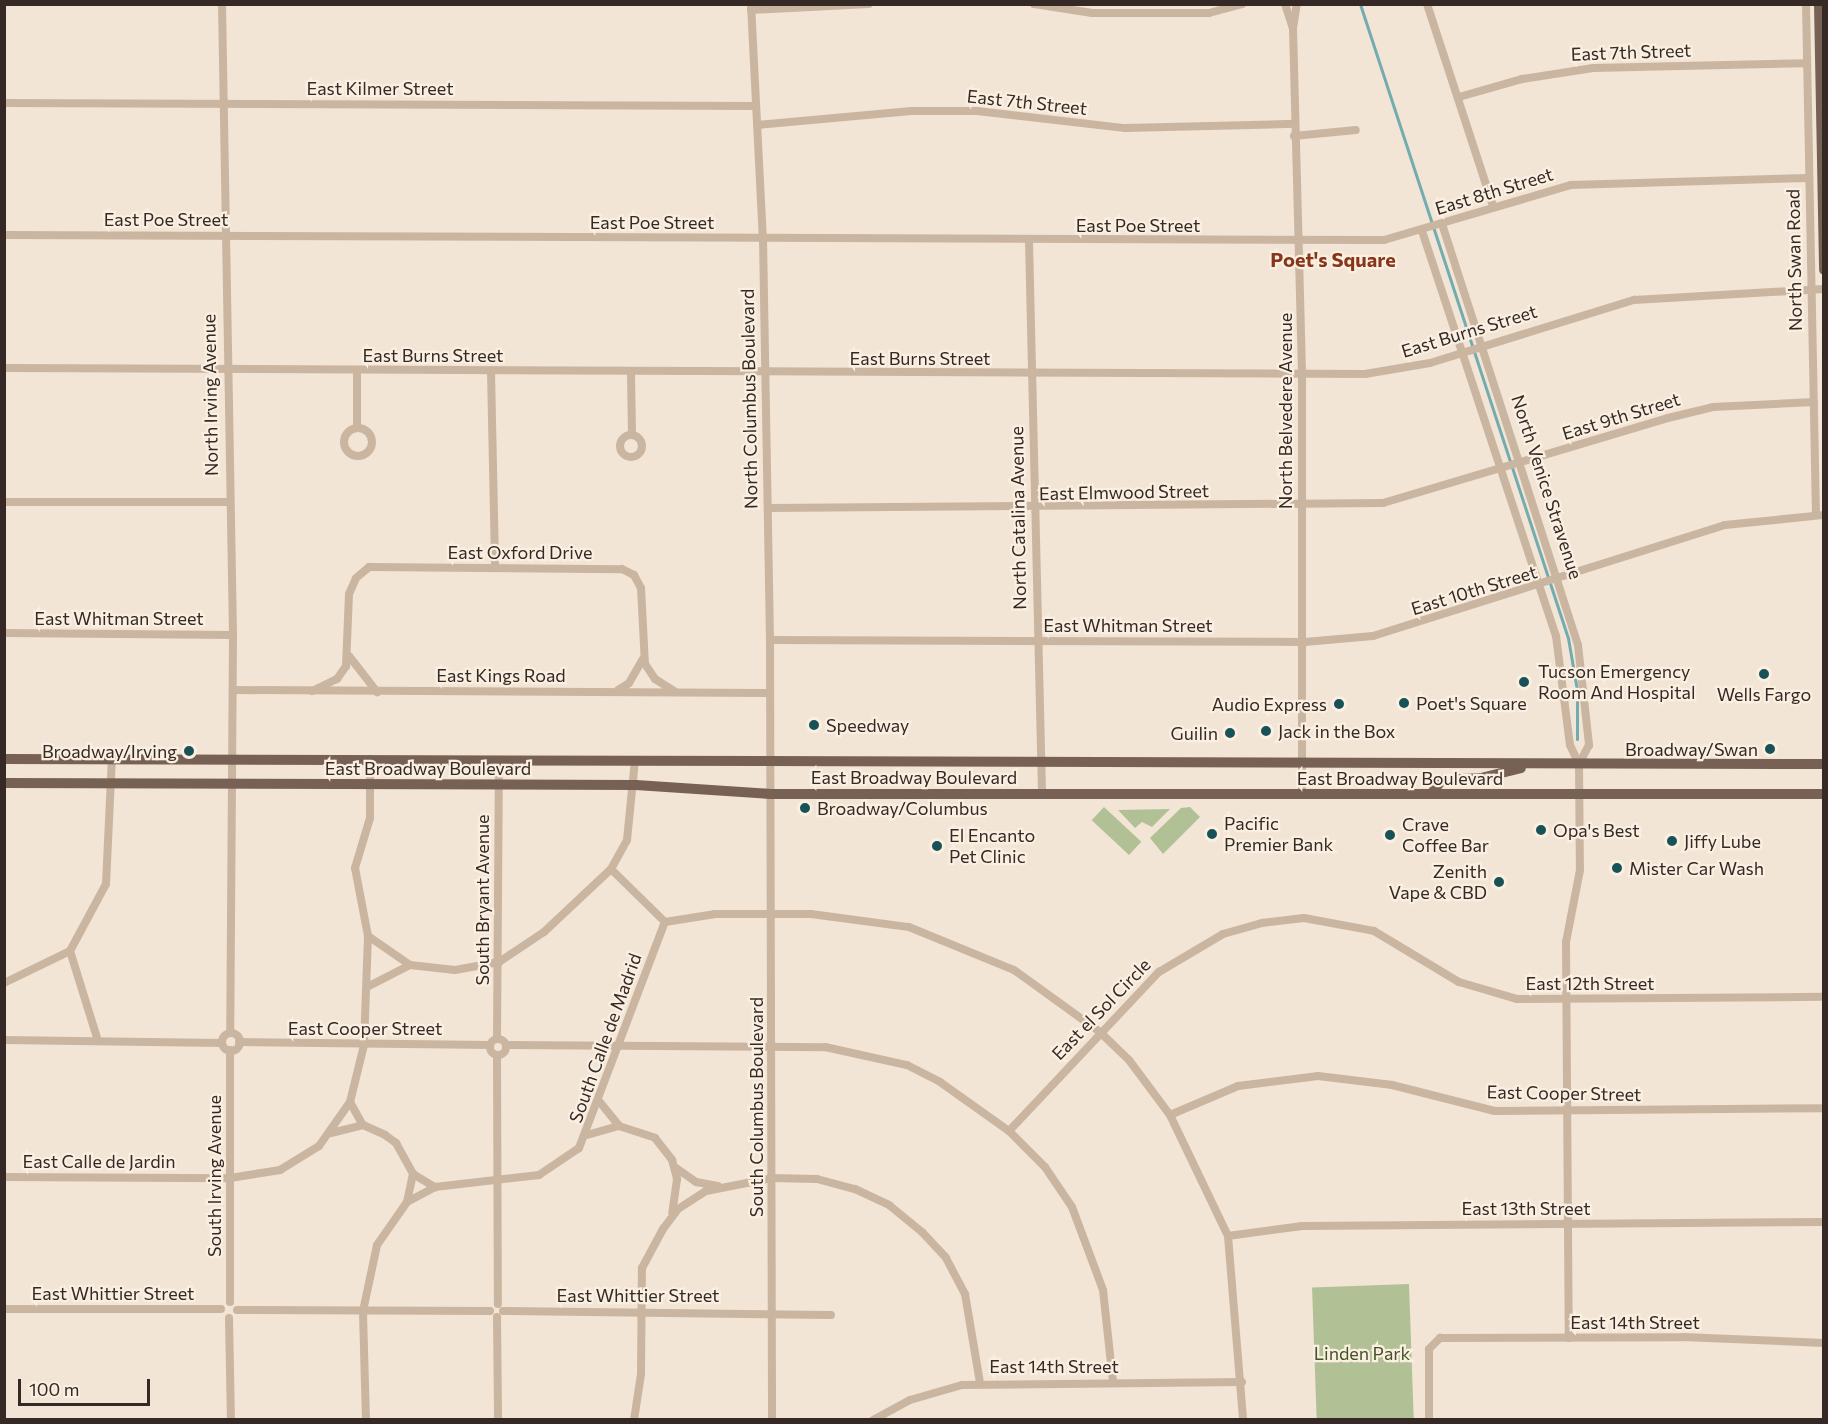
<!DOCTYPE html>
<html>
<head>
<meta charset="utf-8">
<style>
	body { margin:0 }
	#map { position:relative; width:1828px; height:1424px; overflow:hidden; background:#f2e5d5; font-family:Commissioner,sans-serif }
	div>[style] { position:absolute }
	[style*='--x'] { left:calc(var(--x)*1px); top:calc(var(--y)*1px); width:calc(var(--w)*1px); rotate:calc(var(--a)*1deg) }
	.green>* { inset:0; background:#b1c195; transform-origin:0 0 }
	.stream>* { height:3px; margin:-1.5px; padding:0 1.5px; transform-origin:1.5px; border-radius:1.5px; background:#73acb0 }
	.minor>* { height:8px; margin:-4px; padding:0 4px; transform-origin:4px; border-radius:4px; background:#cab5a1 }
	.minor>.ring { margin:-4px; padding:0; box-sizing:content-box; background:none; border:8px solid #cab5a1; border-radius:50% }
	.major>* { height:10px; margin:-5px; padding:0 5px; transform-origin:5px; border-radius:5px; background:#776154 }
	.dots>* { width:16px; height:16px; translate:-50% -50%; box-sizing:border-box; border:3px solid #faefe1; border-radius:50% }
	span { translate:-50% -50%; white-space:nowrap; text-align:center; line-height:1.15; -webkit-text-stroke:4.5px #faefe1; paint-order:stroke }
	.street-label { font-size:18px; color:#342924 }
	.poi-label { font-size:18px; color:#342924 }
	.left { translate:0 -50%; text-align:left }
	.right { translate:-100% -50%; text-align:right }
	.park-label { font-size:18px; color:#425327 }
	.neighbourhood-label { font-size:20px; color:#873619; font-weight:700 }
	.frame { position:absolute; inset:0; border:6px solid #342924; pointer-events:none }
	.scale { position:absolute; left:18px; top:1379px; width:132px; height:27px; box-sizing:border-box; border:3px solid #342924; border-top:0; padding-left:8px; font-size:18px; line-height:21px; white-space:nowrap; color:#342924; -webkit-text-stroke:4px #faefe1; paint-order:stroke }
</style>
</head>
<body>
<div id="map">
	<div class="green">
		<div style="left:1104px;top:807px;width:51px;height:18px;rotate:43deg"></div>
		<div style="clip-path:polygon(1190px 807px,1200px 817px,1163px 854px,1150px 838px,1181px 808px)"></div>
		<div style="clip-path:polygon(1170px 809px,1152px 827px,1142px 822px,1135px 828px,1118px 810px)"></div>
		<div style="left:1409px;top:1284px;width:135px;height:97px;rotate:88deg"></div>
	</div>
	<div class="stream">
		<div style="--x:1360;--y:4;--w:667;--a:71.84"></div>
		<div style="--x:1568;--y:638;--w:53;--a:80.2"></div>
		<div style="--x:1577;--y:690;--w:49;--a:90"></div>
	</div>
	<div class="minor">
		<div style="--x:222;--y:4;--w:631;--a:89"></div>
		<div style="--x:233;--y:635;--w:398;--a:90.4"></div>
		<div style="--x:751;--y:4;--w:235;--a:87.1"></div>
		<div style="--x:763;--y:239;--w:401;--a:89"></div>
		<div style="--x:770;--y:640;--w:780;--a:89.85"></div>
		<div style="--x:1034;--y:4;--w:59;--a:8.8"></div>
		<div style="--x:1092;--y:13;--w:117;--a:0"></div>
		<div style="--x:1209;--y:13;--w:34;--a:-15"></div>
		<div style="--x:1285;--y:4;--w:25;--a:72"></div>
		<div style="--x:1293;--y:28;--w:347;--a:88.5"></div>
		<div style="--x:1302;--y:375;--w:419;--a:90"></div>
		<div style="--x:1427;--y:4;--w:213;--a:71.9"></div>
		<div style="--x:1806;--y:4;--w:511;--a:88.88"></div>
		<div style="--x:751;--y:10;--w:118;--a:-2.9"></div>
		<div style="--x:1293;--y:28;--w:24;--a:-81"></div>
		<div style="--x:1459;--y:97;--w:66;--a:-15.9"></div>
		<div style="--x:1522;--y:79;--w:72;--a:-8.8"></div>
		<div style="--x:1593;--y:68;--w:214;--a:-1.3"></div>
		<div style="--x:4;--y:103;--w:752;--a:0.23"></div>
		<div style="--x:757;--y:125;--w:155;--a:-5.2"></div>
		<div style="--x:911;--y:111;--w:66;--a:0"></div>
		<div style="--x:977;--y:111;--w:149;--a:6.6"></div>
		<div style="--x:1125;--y:128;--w:169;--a:-1.4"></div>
		<div style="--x:1294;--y:136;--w:62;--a:-5.5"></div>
		<div style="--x:1442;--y:224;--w:442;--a:72.1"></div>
		<div style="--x:1578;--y:645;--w:101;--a:83.7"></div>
		<div style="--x:1589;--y:745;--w:21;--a:118"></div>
		<div style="--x:1422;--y:231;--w:427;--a:71.7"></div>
		<div style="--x:1556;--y:636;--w:110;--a:82.7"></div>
		<div style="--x:1570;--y:745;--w:21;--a:65"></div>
		<div style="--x:1579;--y:764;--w:106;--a:89.5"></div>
		<div style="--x:1580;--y:870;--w:73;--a:101"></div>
		<div style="--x:1566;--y:942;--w:396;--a:89.6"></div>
		<div style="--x:4;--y:235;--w:1380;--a:0.21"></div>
		<div style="--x:1384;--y:240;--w:195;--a:-16.4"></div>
		<div style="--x:1571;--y:185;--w:238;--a:-1.7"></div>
		<div style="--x:1029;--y:241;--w:553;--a:88.65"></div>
		<div style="--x:4;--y:368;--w:1361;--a:0.25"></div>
		<div style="--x:1365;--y:374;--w:66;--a:-9.6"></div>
		<div style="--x:1430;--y:363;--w:214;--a:-17.2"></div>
		<div style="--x:1634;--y:300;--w:190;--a:-3.3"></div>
		<div style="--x:357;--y:371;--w:57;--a:90"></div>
		<div style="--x:491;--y:371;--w:197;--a:88.8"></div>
		<div style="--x:631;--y:372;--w:63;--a:89.1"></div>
		<div class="ring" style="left:344px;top:428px;width:20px;height:20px"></div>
		<div class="ring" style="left:620px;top:435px;width:14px;height:14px"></div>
		<div style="--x:4;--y:502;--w:224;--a:0"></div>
		<div style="--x:768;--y:508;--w:615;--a:-0.47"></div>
		<div style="--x:1383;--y:503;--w:297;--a:-16.6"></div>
		<div style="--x:1668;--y:418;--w:46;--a:-13.7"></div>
		<div style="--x:1713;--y:407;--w:101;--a:-2.8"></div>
		<div style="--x:4;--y:633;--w:229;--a:0.5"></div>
		<div style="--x:770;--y:640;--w:535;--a:0.21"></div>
		<div style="--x:1305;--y:642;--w:68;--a:-5"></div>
		<div style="--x:1373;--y:636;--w:369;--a:-17.5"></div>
		<div style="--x:1725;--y:525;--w:100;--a:-5.8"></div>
		<div style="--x:349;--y:656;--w:46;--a:52.1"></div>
		<div style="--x:233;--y:690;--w:537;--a:0.32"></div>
		<div style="--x:618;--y:690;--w:13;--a:-32"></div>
		<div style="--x:629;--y:683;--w:28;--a:-60"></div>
		<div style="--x:312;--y:691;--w:28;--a:-26"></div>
		<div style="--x:337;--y:679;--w:16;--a:-55"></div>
		<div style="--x:346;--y:666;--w:72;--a:-87.6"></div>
		<div style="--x:349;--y:594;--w:17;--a:-66"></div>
		<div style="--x:356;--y:578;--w:17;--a:-40"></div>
		<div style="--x:369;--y:567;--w:253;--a:0.5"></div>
		<div style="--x:622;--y:569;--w:13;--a:27"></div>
		<div style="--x:634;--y:575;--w:15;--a:62"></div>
		<div style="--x:641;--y:588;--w:76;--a:87"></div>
		<div style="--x:645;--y:664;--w:18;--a:56"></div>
		<div style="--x:655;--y:679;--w:22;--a:32"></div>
		<div style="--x:611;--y:869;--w:76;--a:44.5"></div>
		<div style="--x:665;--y:922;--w:51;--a:-9.1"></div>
		<div style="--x:715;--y:914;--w:96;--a:0"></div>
		<div style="--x:811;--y:914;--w:99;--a:7.6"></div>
		<div style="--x:909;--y:927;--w:113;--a:22.3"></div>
		<div style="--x:1014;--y:970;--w:106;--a:35.8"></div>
		<div style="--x:1100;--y:1032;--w:40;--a:44"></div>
		<div style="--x:1129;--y:1060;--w:69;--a:53.3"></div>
		<div style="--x:1170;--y:1115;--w:134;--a:64.4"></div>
		<div style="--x:1228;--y:1236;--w:185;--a:85.3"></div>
		<div style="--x:368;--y:936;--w:51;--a:34.6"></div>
		<div style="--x:70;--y:951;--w:76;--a:-61.8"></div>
		<div style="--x:106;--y:884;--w:125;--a:-87.3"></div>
		<div style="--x:70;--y:951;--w:94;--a:72.7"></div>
		<div style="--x:4;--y:983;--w:73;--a:-25.9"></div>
		<div style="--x:369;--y:986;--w:46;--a:-27.1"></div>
		<div style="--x:410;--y:965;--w:45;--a:6.3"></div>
		<div style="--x:455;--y:970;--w:45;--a:-10.3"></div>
		<div style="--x:499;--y:962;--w:54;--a:-33.7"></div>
		<div style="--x:544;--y:932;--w:92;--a:-43.2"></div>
		<div style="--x:611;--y:869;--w:33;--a:-61"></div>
		<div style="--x:627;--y:840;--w:80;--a:-84.3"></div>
		<div class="ring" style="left:222px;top:1033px;width:10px;height:10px"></div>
		<div class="ring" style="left:490px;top:1039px;width:8px;height:8px"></div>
		<div style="--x:497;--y:1039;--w:279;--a:-89.6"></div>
		<div style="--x:4;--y:1040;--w:218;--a:0.8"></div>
		<div style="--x:239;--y:1042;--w:251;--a:0.7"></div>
		<div style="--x:506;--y:1045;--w:319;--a:0.4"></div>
		<div style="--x:825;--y:1047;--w:84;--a:12.4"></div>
		<div style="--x:907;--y:1065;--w:37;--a:27"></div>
		<div style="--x:940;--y:1082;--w:85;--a:35.4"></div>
		<div style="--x:1009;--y:1131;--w:51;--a:45"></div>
		<div style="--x:1045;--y:1167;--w:48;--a:56"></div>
		<div style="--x:1072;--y:1207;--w:89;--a:69.5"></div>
		<div style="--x:1103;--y:1290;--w:93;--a:83.8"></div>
		<div style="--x:497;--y:1055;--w:249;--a:89.8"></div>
		<div style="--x:599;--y:1101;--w:32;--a:51"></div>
		<div style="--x:619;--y:1126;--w:38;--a:18"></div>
		<div style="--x:655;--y:1138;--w:28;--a:52"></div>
		<div style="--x:672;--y:1160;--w:20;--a:75"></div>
		<div style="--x:677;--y:1179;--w:34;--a:98"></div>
		<div style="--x:350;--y:1102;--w:26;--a:61"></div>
		<div style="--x:1170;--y:1115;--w:74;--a:-23.1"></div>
		<div style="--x:1238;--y:1086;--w:81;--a:-7.1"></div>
		<div style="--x:1318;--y:1076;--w:75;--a:6.9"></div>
		<div style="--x:1392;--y:1085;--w:106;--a:14.2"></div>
		<div style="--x:1495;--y:1111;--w:329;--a:-0.5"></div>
		<div style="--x:1009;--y:1131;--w:219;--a:-46.7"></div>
		<div style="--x:1159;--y:972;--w:74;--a:-30.7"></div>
		<div style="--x:1223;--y:934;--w:41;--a:-15.8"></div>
		<div style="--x:1262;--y:923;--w:42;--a:-6.8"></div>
		<div style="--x:1304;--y:918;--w:71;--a:10.5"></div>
		<div style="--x:1374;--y:931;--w:99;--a:31"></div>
		<div style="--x:1459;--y:982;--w:60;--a:16.3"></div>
		<div style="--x:1517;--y:999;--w:307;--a:-0.4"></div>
		<div style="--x:331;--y:1133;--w:33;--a:-14"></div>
		<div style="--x:363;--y:1125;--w:24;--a:24"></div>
		<div style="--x:385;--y:1135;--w:14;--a:36"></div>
		<div style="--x:396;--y:1143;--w:35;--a:61"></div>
		<div style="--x:413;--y:1174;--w:26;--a:31"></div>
		<div style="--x:587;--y:1135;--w:33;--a:-16"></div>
		<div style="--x:676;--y:1168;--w:24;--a:35"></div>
		<div style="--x:696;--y:1182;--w:22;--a:10"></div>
		<div style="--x:4;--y:1177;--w:226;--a:0.3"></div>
		<div style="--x:230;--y:1178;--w:51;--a:-9.1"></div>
		<div style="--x:280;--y:1170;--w:46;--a:-31.6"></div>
		<div style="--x:319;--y:1146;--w:54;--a:-54.8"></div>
		<div style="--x:350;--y:1102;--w:59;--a:-76.2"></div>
		<div style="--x:364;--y:1045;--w:109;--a:-87.9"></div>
		<div style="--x:368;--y:936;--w:69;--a:-100.8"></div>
		<div style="--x:355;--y:868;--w:52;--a:-73.3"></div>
		<div style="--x:370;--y:818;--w:59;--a:-90"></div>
		<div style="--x:407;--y:1202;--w:29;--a:-78"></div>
		<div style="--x:1228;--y:1236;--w:75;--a:-7.7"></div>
		<div style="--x:1302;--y:1226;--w:522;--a:-0.44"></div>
		<div style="--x:230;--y:1302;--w:252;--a:-90"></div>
		<div style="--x:4;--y:1309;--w:217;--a:0"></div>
		<div style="--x:237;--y:1310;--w:253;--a:0.2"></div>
		<div style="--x:503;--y:1311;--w:328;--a:0.7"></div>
		<div style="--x:497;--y:1317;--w:103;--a:89.4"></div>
		<div style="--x:229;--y:1318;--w:102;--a:88.9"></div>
		<div style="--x:366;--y:1420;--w:109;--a:-91.6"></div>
		<div style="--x:363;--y:1311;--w:67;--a:-78"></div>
		<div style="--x:377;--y:1245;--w:52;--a:-55.1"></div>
		<div style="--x:407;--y:1202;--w:32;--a:-28"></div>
		<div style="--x:435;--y:1187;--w:105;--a:-6.6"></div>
		<div style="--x:539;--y:1175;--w:48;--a:-34"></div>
		<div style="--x:579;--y:1148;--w:242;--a:-69.2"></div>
		<div style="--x:634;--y:1420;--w:47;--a:-81.3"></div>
		<div style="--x:641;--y:1374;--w:106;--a:-89.5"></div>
		<div style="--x:642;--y:1268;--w:44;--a:-61.7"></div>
		<div style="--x:663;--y:1229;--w:25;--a:-53"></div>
		<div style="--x:678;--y:1209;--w:33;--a:-33"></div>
		<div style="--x:706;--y:1191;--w:67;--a:-11.1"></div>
		<div style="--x:772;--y:1178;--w:45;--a:1.3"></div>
		<div style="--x:817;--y:1179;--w:39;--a:15"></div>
		<div style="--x:855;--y:1189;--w:38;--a:25"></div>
		<div style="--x:889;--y:1205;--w:43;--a:39.3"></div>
		<div style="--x:922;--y:1232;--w:35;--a:47"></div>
		<div style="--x:946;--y:1258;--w:41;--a:62.2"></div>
		<div style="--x:965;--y:1294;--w:90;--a:80.4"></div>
		<div style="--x:873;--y:1420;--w:42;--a:-28.4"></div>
		<div style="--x:910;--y:1400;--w:54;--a:-16.1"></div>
		<div style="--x:962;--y:1385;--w:280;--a:-0.6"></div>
		<div style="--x:1429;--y:1420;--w:71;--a:-90"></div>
		<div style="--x:1429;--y:1349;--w:16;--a:-45"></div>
		<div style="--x:1440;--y:1338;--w:243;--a:-0.2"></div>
		<div style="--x:1683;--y:1337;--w:141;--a:2.4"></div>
	</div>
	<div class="major">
		<div style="--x:1819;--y:4;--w:266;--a:88.9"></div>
		<div style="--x:4;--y:759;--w:1820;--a:0.16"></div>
		<div style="--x:4;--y:783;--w:632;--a:0.18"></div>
		<div style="--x:636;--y:785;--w:135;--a:3.8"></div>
		<div style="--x:771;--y:794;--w:1053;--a:0"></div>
		<div style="--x:1431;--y:794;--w:18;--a:-52"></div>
		<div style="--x:1442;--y:780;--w:39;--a:-3"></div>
		<div style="--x:1481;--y:778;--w:41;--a:-14"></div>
	</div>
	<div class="dots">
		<div style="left:1764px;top:674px;background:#185157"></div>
		<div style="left:1524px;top:682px;background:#185157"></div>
		<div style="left:1404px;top:703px;background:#185157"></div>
		<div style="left:1339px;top:704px;background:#185157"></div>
		<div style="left:814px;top:725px;background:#185157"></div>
		<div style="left:1266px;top:731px;background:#185157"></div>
		<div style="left:1230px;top:733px;background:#185157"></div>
		<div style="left:1770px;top:749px;background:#185157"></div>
		<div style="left:189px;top:751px;background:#185157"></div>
		<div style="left:805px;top:808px;background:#185157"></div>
		<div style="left:1541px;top:830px;background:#185157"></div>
		<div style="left:1212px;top:834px;background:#185157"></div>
		<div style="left:1390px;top:835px;background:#185157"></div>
		<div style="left:1672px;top:841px;background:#185157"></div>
		<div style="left:937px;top:846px;background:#185157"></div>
		<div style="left:1617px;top:868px;background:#185157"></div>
		<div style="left:1499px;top:882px;background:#185157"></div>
	</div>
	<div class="street-label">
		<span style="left:1631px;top:52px;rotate:-2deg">East 7th Street</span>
		<span style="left:380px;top:88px">East Kilmer Street</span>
		<span style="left:1027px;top:102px;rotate:6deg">East 7th Street</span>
		<span style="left:1494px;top:191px;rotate:-17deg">East 8th Street</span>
		<span style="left:166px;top:219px">East Poe Street</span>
		<span style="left:652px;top:222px">East Poe Street</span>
		<span style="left:1138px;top:225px">East Poe Street</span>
		<span style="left:1794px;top:260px;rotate:-91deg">North Swan Road</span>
		<span style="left:1469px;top:331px;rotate:-17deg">East Burns Street</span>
		<span style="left:433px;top:355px">East Burns Street</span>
		<span style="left:920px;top:358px">East Burns Street</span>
		<span style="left:210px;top:395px;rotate:-91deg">North Irving Avenue</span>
		<span style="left:749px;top:399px;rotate:-91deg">North Columbus Boulevard</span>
		<span style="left:1285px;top:411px;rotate:-90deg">North Belvedere Avenue</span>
		<span style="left:1621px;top:416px;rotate:-17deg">East 9th Street</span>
		<span style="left:1547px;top:487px;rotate:72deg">North Venice Stravenue</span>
		<span style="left:1124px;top:492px;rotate:-1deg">East Elmwood Street</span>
		<span style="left:1018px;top:518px;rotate:-91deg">North Catalina Avenue</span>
		<span style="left:520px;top:552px">East Oxford Drive</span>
		<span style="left:1474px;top:590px;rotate:-17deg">East 10th Street</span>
		<span style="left:119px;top:618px">East Whitman Street</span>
		<span style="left:1128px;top:625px">East Whitman Street</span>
		<span style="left:501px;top:675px">East Kings Road</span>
		<span style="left:428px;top:768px">East Broadway Boulevard</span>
		<span style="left:914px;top:777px">East Broadway Boulevard</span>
		<span style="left:1400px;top:778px">East Broadway Boulevard</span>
		<span style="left:482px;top:900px;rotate:-90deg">South Bryant Avenue</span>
		<span style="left:1590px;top:983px">East 12th Street</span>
		<span style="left:1101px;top:1009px;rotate:-46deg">East el Sol Circle</span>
		<span style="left:365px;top:1028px">East Cooper Street</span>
		<span style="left:605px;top:1038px;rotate:-70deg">South Calle de Madrid</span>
		<span style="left:1564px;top:1093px;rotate:1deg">East Cooper Street</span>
		<span style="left:756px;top:1107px;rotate:-90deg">South Columbus Boulevard</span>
		<span style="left:99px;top:1161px">East Calle de Jardin</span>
		<span style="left:214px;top:1176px;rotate:-90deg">South Irving Avenue</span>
		<span style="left:1526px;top:1208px">East 13th Street</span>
		<span style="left:113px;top:1293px">East Whittier Street</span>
		<span style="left:638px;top:1295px">East Whittier Street</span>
		<span style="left:1635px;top:1322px">East 14th Street</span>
		<span style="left:1054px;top:1366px">East 14th Street</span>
	</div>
	<div class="poi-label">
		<span class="left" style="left:1538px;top:682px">Tucson Emergency<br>Room And Hospital</span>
		<span style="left:1764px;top:694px">Wells Fargo</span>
		<span class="left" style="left:1416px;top:703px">Poet's Square</span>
		<span class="right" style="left:1327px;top:704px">Audio Express</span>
		<span class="left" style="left:826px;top:725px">Speedway</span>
		<span class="left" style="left:1278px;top:731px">Jack in the Box</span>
		<span class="right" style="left:1218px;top:733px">Guilin</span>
		<span class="right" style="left:1758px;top:749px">Broadway/Swan</span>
		<span class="right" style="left:177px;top:751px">Broadway/Irving</span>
		<span class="left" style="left:817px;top:808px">Broadway/Columbus</span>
		<span class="left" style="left:1224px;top:834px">Pacific<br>Premier Bank</span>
		<span class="left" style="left:1402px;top:835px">Crave<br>Coffee Bar</span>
		<span class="left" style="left:1553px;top:830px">Opa's Best</span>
		<span class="left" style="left:949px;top:846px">El Encanto<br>Pet Clinic</span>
		<span class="left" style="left:1684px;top:841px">Jiffy Lube</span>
		<span class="left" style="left:1629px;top:868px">Mister Car Wash</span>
		<span class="right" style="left:1487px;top:882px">Zenith<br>Vape &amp; CBD</span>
	</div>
	<div class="park-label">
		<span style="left:1362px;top:1353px">Linden Park</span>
	</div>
	<div class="neighbourhood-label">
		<span style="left:1333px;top:259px">Poet's Square</span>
	</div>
	<div class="frame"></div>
	<div class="scale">100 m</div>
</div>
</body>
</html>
